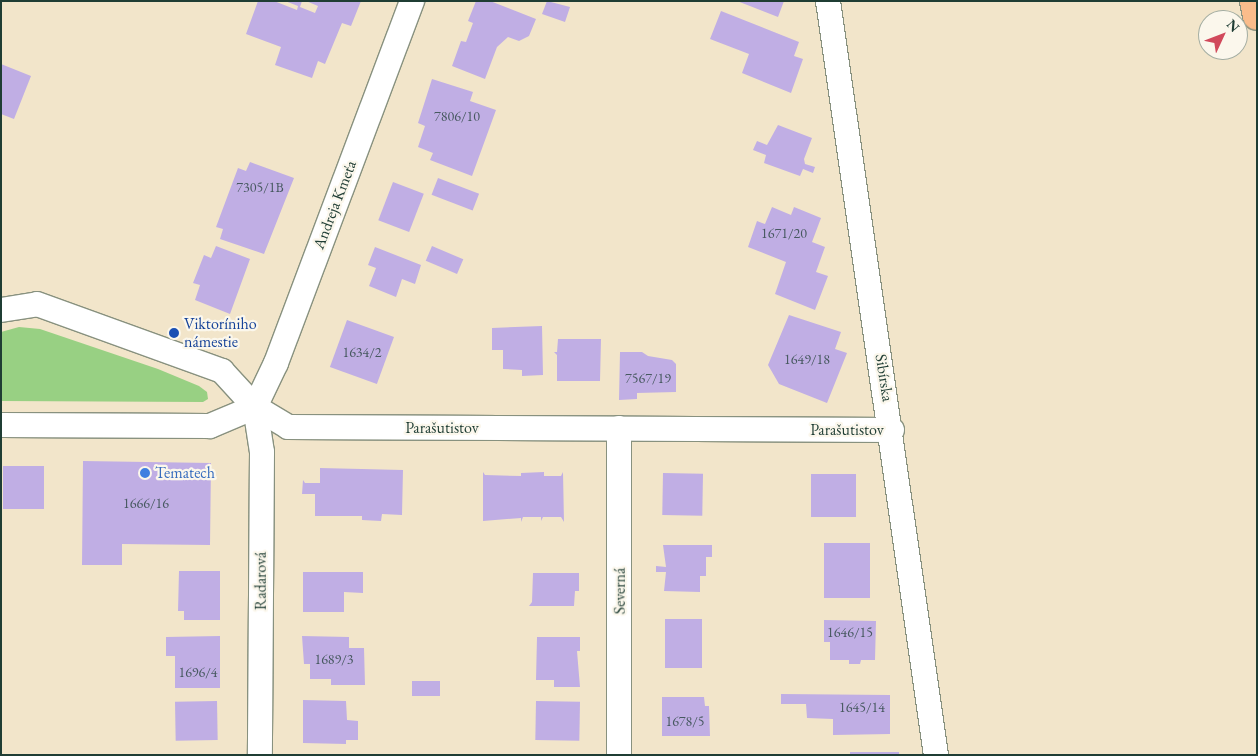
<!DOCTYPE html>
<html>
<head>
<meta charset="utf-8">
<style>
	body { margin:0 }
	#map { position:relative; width:1258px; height:756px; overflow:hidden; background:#f2e5ca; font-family:"EB Garamond",serif }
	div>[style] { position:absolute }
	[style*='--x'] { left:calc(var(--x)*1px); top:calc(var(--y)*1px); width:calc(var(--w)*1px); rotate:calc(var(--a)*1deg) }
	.green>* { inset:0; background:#98d083 }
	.building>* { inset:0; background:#c0aee4; transform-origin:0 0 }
	.roads { filter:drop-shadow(1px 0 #88917f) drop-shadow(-1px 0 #88917f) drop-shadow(0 1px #88917f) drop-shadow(0 -1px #88917f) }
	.street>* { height:24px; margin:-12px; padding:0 12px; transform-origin:12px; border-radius:12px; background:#fff }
	.primary>* { height:28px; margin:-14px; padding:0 14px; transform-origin:14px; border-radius:14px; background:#fabc8b }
	.dots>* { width:14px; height:14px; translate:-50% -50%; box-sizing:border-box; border:2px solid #fbf7ec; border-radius:50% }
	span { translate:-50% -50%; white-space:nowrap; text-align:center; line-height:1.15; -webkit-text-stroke:4.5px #fbf7ec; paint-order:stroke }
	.number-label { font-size:14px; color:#475960 }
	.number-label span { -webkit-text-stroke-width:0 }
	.street-label { font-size:16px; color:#1f3d34 }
	.transit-label { font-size:16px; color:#164399 }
	.left { translate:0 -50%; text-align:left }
	.shop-label { font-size:16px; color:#366cbe }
	.frame { position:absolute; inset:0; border:2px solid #1f3d34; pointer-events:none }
	.north { position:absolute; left:1198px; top:10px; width:50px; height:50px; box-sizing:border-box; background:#fbf7ec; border:1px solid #a3ada2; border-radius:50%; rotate:47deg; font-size:14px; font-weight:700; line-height:20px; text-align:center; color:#1f3d34 }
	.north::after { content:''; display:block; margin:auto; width:18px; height:22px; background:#d1495b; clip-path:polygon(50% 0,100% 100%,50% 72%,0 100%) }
</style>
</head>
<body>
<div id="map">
	<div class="green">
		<div style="clip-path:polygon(19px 327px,40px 329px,158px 369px,199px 386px,207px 392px,208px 399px,203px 402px,1px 401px,1px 332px)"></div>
	</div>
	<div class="building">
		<div style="clip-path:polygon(258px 1px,274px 1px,297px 10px,298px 6px,285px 1px,302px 1px,300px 7px,315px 13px,318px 6px,306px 1px,361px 1px,351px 26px,342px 23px,325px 64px,318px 61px,312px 78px,275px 65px,281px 47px,246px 34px)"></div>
		<div style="clip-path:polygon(476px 1px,490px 1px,536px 19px,529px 36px,519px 41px,508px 37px,497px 47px,485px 79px,452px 66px,461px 41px,466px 42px,473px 23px,468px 21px)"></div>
		<div style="clip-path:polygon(547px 1px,570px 7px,565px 22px,542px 14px)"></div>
		<div style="clip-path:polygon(737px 1px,784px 1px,778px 17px)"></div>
		<div style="clip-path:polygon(721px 11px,799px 42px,794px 56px,803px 59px,791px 93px,742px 73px,749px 54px,710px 39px)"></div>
		<div style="clip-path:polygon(1px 64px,31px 76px,14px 119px,1px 114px)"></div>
		<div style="clip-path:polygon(432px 79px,473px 92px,470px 101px,496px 110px,472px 176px,430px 160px,433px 153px,418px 147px,425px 126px,418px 123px)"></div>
		<div style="clip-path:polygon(778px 125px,812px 138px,804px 159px,805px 164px,815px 167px,813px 173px,803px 169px,800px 176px,764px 163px,766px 155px,753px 150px,757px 141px,767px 145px)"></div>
		<div style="clip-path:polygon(250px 162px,294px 178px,264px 254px,220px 239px,223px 229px,216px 227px,238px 168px,246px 171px)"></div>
		<div style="left:438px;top:178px;width:44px;height:18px;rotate:21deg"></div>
		<div style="left:393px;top:182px;width:33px;height:41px;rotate:21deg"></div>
		<div style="clip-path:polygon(772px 207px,791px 215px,794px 207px,821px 218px,812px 242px,825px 247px,816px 272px,828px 276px,815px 310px,775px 294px,786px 262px,748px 247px,757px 221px,765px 224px)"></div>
		<div style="clip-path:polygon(216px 246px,250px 259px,230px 314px,195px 300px,200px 285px,193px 283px,204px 255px,211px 258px)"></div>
		<div style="left:432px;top:246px;width:34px;height:16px;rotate:23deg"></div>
		<div style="clip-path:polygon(375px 247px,421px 265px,415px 284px,402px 279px,396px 297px,369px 286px,376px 268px,368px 265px)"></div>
		<div style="clip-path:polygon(789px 315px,841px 332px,835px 349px,847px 353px,827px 403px,779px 384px,768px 365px)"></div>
		<div style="left:347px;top:320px;width:50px;height:50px;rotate:20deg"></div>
		<div style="clip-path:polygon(542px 326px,543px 375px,522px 376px,522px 370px,503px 369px,503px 350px,492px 350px,492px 328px)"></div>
		<div style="clip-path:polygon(558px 339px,601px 339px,600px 381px,557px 381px,557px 355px,554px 352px,557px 352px)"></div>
		<div style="clip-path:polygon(620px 352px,642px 352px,648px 356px,672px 360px,676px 364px,676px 392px,637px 393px,637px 399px,619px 400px)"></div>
		<div style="clip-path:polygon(83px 461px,211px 463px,210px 545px,122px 544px,122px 565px,82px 565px)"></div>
		<div style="left:44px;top:466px;width:43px;height:41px;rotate:90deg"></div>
		<div style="clip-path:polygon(320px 468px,403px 470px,402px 515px,382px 514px,381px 521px,362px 520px,362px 516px,315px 516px,315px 494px,302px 494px,303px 480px,305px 483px,320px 483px)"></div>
		<div style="clip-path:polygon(483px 472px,485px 475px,521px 476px,521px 473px,544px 472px,544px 476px,561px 476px,563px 472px,564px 522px,561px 517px,543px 517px,541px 521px,541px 517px,523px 517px,521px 522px,521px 518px,483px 521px)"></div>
		<div style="left:663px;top:473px;width:40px;height:42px;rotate:1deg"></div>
		<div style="left:811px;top:474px;width:45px;height:43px"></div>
		<div style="left:824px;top:543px;width:46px;height:55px"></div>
		<div style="clip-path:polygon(663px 545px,712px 545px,712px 557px,706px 557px,706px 576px,700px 576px,700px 592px,664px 591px,666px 572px,656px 572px,656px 566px,666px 567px)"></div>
		<div style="clip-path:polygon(179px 571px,220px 571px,220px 620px,184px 620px,184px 611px,178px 611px)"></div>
		<div style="clip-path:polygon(303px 572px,363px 572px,363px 593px,344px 592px,344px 612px,303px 612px)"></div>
		<div style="clip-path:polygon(533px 573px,579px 573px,579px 591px,575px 591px,574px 606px,529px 606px,532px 602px)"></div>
		<div style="left:665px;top:619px;width:37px;height:49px"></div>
		<div style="clip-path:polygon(824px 620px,876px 621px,875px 660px,861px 660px,860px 664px,849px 664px,849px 660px,830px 660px,830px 642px,824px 642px)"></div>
		<div style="clip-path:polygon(220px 636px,220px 688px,175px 688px,175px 656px,166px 656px,166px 637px)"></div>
		<div style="clip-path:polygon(302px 636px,349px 637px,349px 648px,364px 648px,365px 685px,331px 685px,331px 679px,310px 679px,310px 664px,304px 664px)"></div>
		<div style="clip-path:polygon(537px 637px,580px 637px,580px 651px,577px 651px,580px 687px,554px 687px,554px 680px,536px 680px)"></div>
		<div style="left:412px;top:681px;width:28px;height:15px"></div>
		<div style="clip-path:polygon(781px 694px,890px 695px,890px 734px,833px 735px,833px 719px,807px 718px,806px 704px,781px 704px)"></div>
		<div style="clip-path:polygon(662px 697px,704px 697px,705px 706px,709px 706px,710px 736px,662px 736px)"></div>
		<div style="clip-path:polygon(303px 700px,346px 701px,347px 720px,358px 721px,358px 740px,346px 740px,346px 744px,303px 743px)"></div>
		<div style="left:217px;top:701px;width:39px;height:42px;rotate:89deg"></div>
		<div style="left:536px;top:701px;width:44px;height:39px;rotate:1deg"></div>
		<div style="left:850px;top:752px;width:49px;height:3px"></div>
	</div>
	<div class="roads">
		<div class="street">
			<div style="--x:828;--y:1;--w:762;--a:81.85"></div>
			<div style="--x:1;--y:310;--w:36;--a:-9"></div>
			<div style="--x:37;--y:304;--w:197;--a:19.9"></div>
			<div style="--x:222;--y:371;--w:49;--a:47.5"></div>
			<div style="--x:255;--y:407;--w:39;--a:31"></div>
			<div style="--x:288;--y:427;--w:604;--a:0.28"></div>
			<div style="--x:255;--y:407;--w:49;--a:-64.5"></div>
			<div style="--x:276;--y:363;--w:387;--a:-69.4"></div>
			<div style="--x:255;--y:407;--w:46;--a:81.2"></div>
			<div style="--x:262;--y:452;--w:303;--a:90.4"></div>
			<div style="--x:1;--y:425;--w:209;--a:0.3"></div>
			<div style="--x:210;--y:426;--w:49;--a:-22.9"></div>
			<div style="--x:619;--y:428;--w:327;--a:90"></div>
		</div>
		<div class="primary">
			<div style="--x:1254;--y:1;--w:15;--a:79"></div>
		</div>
	</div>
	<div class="dots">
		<div style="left:174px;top:333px;background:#1a4fb4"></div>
		<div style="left:145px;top:473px;background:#3f7fe0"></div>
	</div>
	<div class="number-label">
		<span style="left:457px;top:116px">7806/10</span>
		<span style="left:260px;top:187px">7305/1B</span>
		<span style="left:784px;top:233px">1671/20</span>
		<span style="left:362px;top:352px">1634/2</span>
		<span style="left:807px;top:359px">1649/18</span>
		<span style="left:648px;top:378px">7567/19</span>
		<span style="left:146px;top:503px">1666/16</span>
		<span style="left:850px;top:632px">1646/15</span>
		<span style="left:334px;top:659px">1689/3</span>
		<span style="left:198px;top:672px">1696/4</span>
		<span style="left:862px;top:707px">1645/14</span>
		<span style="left:685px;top:721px">1678/5</span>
	</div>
	<div class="street-label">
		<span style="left:335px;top:205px;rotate:-69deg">Andreja Kmeťa</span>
		<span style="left:884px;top:378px;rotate:81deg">Sibírska</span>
		<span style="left:442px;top:428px">Parašutistov</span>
		<span style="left:847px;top:430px">Parašutistov</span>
		<span style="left:261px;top:581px;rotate:-90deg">Radarová</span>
		<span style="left:620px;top:591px;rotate:-90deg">Severná</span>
	</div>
	<div class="transit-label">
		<span class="left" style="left:184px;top:333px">Viktoríniho<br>námestie</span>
	</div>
	<div class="shop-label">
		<span class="left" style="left:155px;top:473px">Tematech</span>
	</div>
	<div class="frame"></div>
	<div class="north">N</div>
</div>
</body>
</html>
